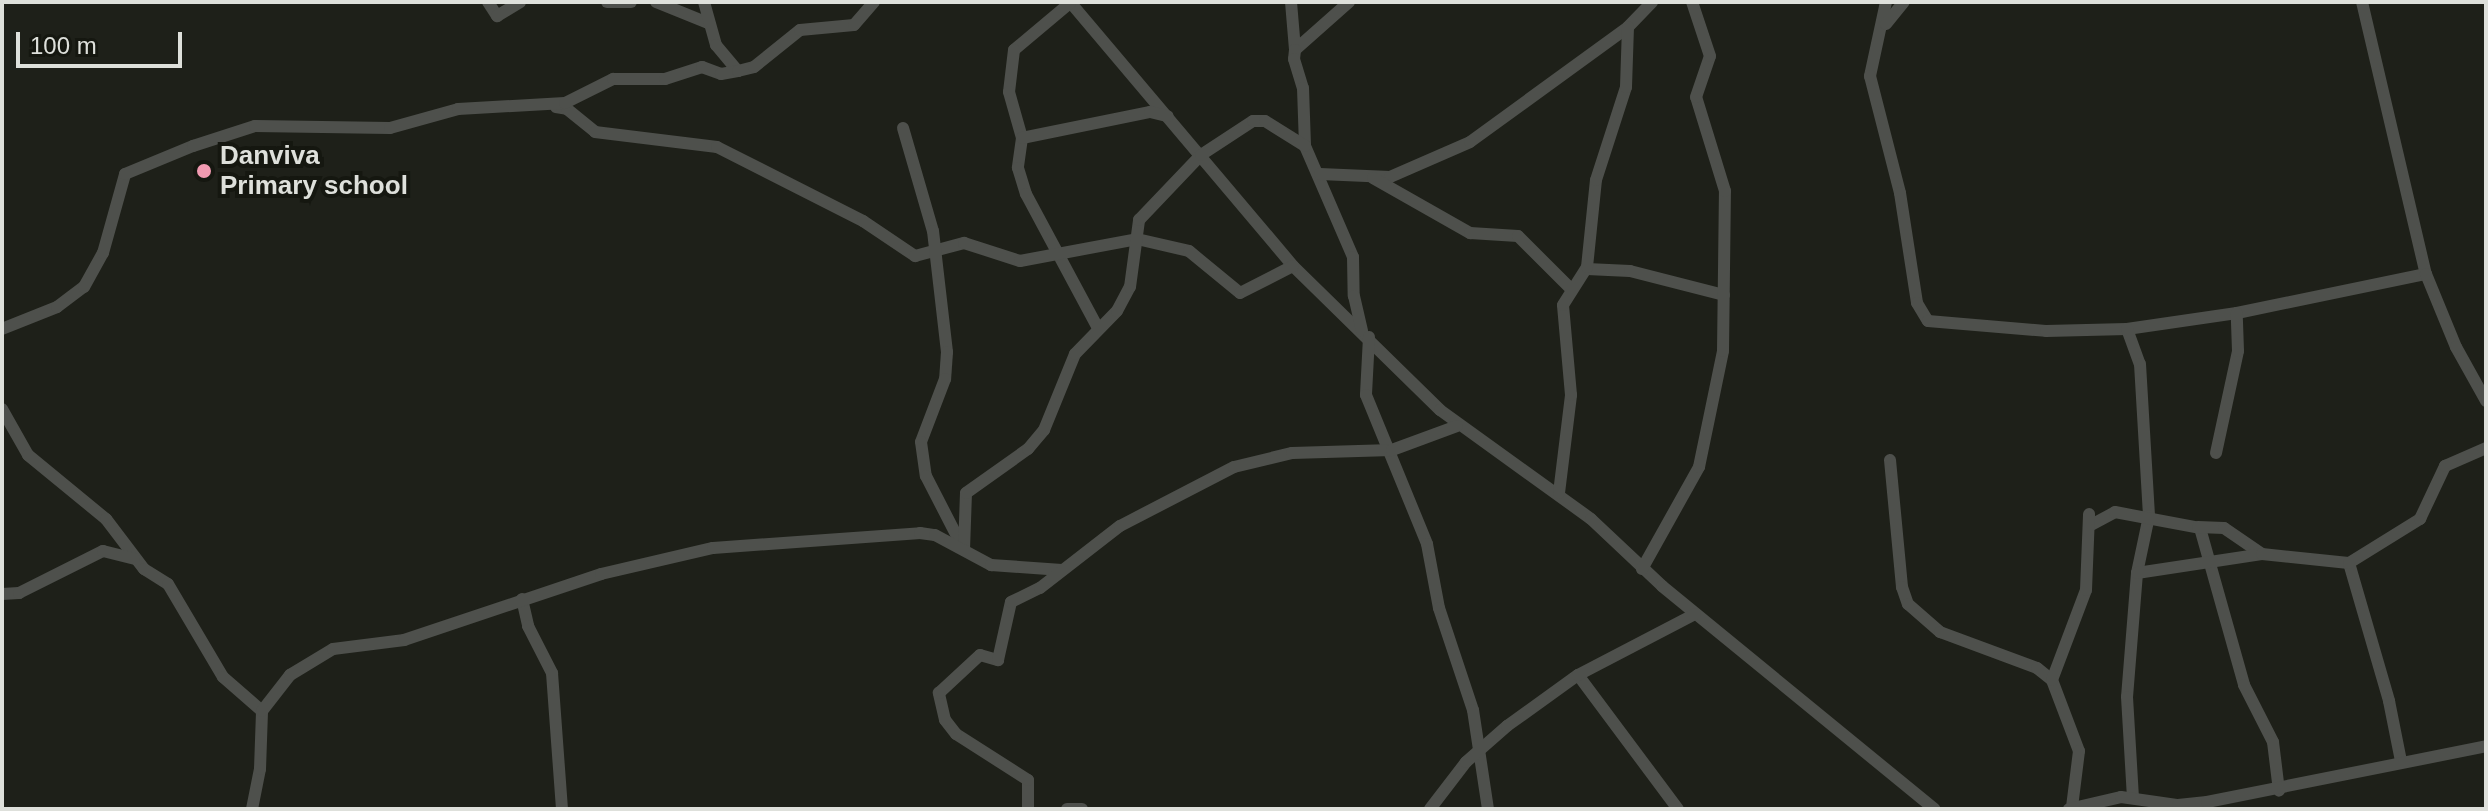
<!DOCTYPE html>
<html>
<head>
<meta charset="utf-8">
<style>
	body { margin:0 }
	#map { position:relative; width:2488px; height:811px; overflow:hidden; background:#1e2019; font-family:Helvetica,sans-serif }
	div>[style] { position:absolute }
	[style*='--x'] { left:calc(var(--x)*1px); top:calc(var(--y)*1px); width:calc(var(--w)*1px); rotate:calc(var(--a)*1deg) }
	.street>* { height:12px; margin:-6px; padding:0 6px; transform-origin:6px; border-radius:6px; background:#4e504c }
	.dots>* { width:22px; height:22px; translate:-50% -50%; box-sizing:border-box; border:4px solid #151710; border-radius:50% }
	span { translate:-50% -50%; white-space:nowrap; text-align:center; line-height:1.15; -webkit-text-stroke:8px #151710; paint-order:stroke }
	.poi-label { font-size:26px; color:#dee0db; font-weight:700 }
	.left { translate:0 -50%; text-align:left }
	.frame { position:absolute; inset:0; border:4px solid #dee0db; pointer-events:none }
	.scale { position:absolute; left:16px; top:32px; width:166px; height:36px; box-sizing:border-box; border:4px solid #dee0db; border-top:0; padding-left:10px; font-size:24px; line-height:28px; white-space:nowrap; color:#dee0db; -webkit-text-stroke:6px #151710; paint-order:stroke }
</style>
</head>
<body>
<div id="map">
	<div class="street">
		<div style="--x:488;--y:2;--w:17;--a:57"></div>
		<div style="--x:497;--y:16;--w:27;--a:-31"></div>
		<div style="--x:607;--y:2;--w:24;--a:0"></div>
		<div style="--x:656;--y:2;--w:56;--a:22"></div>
		<div style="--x:704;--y:2;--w:45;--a:74.4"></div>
		<div style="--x:716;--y:45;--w:34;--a:50"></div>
		<div style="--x:1070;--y:2;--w:346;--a:49.8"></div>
		<div style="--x:1293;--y:266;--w:206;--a:44.4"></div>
		<div style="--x:1440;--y:410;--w:186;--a:35.8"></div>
		<div style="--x:1591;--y:519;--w:98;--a:43.3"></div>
		<div style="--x:1662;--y:586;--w:352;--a:39.3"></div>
		<div style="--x:1291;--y:2;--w:48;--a:85.2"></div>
		<div style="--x:1349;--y:2;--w:72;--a:138.4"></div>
		<div style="--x:1295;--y:50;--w:9;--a:96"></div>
		<div style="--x:1294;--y:59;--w:30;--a:73"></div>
		<div style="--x:1303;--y:88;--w:58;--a:88"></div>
		<div style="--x:1305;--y:146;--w:121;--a:66.6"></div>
		<div style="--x:1353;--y:257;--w:39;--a:89"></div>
		<div style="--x:1354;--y:296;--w:36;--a:77"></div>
		<div style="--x:1886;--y:2;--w:76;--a:102.2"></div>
		<div style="--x:1870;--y:76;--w:121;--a:75.6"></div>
		<div style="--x:1900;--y:193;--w:111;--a:81.2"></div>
		<div style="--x:1917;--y:303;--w:21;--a:59"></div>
		<div style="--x:1928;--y:321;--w:118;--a:4.8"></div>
		<div style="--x:2046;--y:331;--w:81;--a:-1.4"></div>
		<div style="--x:2127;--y:329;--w:111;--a:-8.3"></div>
		<div style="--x:2237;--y:313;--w:193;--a:-11.7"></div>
		<div style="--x:2362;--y:2;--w:279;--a:76.8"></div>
		<div style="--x:2426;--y:274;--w:79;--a:67.7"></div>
		<div style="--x:2456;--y:347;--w:62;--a:60.9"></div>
		<div style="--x:1070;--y:3;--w:73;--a:140"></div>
		<div style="--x:1014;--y:50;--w:42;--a:96.8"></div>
		<div style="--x:1009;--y:92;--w:48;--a:74.2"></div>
		<div style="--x:1022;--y:138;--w:30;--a:98"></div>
		<div style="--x:1018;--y:168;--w:27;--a:73"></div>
		<div style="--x:1026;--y:194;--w:152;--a:61.8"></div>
		<div style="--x:1886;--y:24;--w:28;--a:-51"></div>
		<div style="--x:556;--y:107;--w:11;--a:10"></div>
		<div style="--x:567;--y:109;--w:36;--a:39"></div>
		<div style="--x:595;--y:132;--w:123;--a:7"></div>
		<div style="--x:717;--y:147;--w:164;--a:26.9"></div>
		<div style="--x:863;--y:221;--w:63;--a:33.9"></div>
		<div style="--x:915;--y:256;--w:51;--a:-14.9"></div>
		<div style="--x:964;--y:243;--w:59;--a:17.8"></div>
		<div style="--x:1020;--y:261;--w:119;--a:-10.6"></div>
		<div style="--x:1137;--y:239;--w:53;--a:13"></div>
		<div style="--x:1189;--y:251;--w:66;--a:39.5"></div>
		<div style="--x:1240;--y:293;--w:59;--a:-27"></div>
		<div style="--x:903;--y:128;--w:107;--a:73.8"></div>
		<div style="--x:933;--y:231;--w:122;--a:83.4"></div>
		<div style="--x:947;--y:352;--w:27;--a:94"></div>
		<div style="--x:945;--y:379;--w:67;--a:110.9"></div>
		<div style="--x:921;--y:442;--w:34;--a:82"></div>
		<div style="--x:926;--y:476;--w:81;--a:62.8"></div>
		<div style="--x:1022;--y:138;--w:131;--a:-11.5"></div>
		<div style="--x:1150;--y:112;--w:18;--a:13"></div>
		<div style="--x:1320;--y:174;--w:70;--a:2.5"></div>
		<div style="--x:1390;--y:177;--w:87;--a:-23.6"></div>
		<div style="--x:1470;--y:142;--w:195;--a:-36"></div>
		<div style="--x:1628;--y:27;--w:35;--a:-46"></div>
		<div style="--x:1373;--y:178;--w:112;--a:29.6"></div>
		<div style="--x:1470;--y:233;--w:48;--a:3.6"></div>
		<div style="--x:1518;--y:236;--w:74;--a:45"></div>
		<div style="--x:1587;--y:269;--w:43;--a:2.7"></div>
		<div style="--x:1630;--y:271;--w:97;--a:14.3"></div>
		<div style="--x:2;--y:329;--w:59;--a:-21.8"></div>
		<div style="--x:57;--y:307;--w:34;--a:-37"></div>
		<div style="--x:84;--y:287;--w:39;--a:-61"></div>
		<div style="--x:103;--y:253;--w:82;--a:-74.4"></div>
		<div style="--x:125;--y:174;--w:74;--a:-22.4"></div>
		<div style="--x:193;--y:146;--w:65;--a:-17.9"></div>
		<div style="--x:255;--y:126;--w:135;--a:0.8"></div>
		<div style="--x:390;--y:128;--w:71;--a:-15.6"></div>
		<div style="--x:458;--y:109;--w:107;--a:-3.2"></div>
		<div style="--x:565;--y:103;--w:54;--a:-26.6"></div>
		<div style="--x:613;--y:79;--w:52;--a:0"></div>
		<div style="--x:665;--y:79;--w:39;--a:-18"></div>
		<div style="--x:702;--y:67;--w:20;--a:20"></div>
		<div style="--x:721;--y:74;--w:17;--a:-10"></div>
		<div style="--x:738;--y:71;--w:16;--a:-14"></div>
		<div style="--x:754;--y:67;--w:59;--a:-38.8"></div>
		<div style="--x:800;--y:30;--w:54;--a:-5.3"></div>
		<div style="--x:854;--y:25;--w:30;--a:-49"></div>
		<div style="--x:2127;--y:329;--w:37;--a:70"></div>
		<div style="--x:2140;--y:364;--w:152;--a:86.6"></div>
		<div style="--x:2149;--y:516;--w:58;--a:101.9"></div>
		<div style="--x:2137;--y:573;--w:124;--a:94.6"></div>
		<div style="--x:2127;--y:697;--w:100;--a:86.6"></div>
		<div style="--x:1369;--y:337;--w:58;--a:93"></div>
		<div style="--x:1366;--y:395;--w:161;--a:67.7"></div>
		<div style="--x:1427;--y:544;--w:65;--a:79.4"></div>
		<div style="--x:1439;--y:608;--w:108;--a:71.6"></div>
		<div style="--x:1473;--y:710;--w:100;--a:81.4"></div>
		<div style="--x:2;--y:409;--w:53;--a:60.5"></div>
		<div style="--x:28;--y:455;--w:101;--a:39.4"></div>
		<div style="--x:106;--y:519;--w:63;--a:52.8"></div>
		<div style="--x:144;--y:569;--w:28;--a:32"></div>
		<div style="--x:168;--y:584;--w:108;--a:59.4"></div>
		<div style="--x:223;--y:677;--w:52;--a:41.1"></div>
		<div style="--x:2216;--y:453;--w:104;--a:-77.8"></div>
		<div style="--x:2238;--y:351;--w:38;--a:-92"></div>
		<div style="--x:1890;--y:460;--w:128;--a:84.6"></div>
		<div style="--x:1902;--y:587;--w:18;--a:71"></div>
		<div style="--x:1908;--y:604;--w:43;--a:41.2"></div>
		<div style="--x:1940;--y:632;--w:103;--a:20.4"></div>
		<div style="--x:2037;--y:668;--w:19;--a:39"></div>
		<div style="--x:2052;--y:680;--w:76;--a:69.2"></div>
		<div style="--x:2079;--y:751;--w:56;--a:97.1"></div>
		<div style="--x:1559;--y:493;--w:99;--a:-83"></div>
		<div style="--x:1571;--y:395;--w:90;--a:-95.1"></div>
		<div style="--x:1563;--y:305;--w:45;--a:-57.7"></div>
		<div style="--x:1587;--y:267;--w:87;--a:-84.1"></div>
		<div style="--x:1596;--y:180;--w:98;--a:-72.1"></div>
		<div style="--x:1626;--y:87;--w:60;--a:-88.1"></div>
		<div style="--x:2091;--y:525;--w:27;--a:-28"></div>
		<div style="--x:2115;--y:512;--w:86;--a:10.7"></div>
		<div style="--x:2200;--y:528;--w:163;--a:74.3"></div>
		<div style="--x:2244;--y:685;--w:64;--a:63"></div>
		<div style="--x:2273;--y:742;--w:49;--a:83"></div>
		<div style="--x:2198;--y:527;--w:26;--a:2"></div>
		<div style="--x:2224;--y:528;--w:46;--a:34.4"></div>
		<div style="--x:964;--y:550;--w:57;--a:-88"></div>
		<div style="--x:966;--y:493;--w:76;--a:-35.4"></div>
		<div style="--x:1028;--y:449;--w:25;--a:-50"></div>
		<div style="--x:1044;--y:430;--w:82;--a:-67.8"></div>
		<div style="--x:1075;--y:354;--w:60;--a:-45.7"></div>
		<div style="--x:1117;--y:311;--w:27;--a:-62"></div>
		<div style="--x:1130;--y:287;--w:68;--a:-82.3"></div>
		<div style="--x:1139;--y:220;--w:90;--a:-46.4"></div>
		<div style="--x:1201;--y:155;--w:62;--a:-33.2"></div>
		<div style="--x:1253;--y:121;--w:12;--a:0"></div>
		<div style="--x:1265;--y:121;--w:47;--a:32"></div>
		<div style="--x:2349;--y:563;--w:144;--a:73.8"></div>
		<div style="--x:2389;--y:701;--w:61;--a:78.7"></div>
		<div style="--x:1642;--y:569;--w:117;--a:-60.8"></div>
		<div style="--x:1699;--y:467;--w:118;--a:-78.3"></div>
		<div style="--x:1723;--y:351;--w:160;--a:-89.3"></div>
		<div style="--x:1725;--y:191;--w:98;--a:-107.1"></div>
		<div style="--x:1696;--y:97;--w:43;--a:-71.1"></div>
		<div style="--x:1710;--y:56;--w:57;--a:-108.4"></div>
		<div style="--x:2137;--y:573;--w:126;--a:-8.6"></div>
		<div style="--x:2262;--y:554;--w:87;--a:5.9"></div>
		<div style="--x:2349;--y:563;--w:84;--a:-31.8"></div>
		<div style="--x:2420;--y:519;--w:59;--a:-64.7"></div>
		<div style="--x:2445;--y:466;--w:45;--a:-23.7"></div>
		<div style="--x:2;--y:594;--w:17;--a:-3"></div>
		<div style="--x:19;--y:593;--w:94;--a:-26.6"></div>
		<div style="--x:103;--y:551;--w:32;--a:14"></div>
		<div style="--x:522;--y:599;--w:28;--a:77"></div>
		<div style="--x:528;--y:626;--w:53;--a:62.9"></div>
		<div style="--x:552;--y:673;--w:136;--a:85.8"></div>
		<div style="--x:1578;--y:675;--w:167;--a:53.3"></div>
		<div style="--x:2052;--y:680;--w:96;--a:-69.3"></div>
		<div style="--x:2086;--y:590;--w:76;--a:-87.7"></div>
		<div style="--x:252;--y:809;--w:41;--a:-78.7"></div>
		<div style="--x:260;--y:769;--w:58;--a:-88"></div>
		<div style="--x:262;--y:711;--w:46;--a:-52.1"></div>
		<div style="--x:290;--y:675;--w:50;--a:-31.2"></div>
		<div style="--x:333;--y:649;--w:72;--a:-7.2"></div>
		<div style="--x:404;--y:640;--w:208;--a:-18.5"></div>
		<div style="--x:601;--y:574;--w:115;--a:-13.1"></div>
		<div style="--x:713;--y:548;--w:208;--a:-4.1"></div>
		<div style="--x:920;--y:533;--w:15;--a:8"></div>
		<div style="--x:935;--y:535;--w:64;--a:28.2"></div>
		<div style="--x:991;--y:565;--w:71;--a:4"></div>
		<div style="--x:1028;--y:809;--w:29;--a:-90"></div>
		<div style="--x:1028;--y:780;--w:85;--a:-147.4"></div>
		<div style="--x:956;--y:734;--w:18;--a:-128"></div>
		<div style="--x:945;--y:720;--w:28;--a:-103"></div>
		<div style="--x:939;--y:693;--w:56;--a:-42.8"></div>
		<div style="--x:980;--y:655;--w:19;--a:16"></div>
		<div style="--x:998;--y:660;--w:59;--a:-77.4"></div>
		<div style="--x:1011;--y:602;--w:32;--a:-26"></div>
		<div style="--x:1040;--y:588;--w:101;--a:-37.8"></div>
		<div style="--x:1120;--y:526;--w:128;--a:-27.4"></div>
		<div style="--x:1234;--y:467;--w:60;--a:-13.6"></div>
		<div style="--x:1292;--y:453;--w:100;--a:-1.7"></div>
		<div style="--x:1392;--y:450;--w:69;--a:-20.3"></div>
		<div style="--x:1067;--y:809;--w:15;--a:0"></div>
		<div style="--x:1430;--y:809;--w:59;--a:-52.5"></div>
		<div style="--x:1466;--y:762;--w:55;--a:-41.3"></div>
		<div style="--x:1507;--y:726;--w:87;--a:-35.7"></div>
		<div style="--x:1578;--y:675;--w:132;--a:-27.5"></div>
		<div style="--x:2069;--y:809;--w:53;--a:-13"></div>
		<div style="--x:2121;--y:797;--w:58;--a:8"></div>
		<div style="--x:2178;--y:805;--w:29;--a:-6"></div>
		<div style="--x:2207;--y:802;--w:285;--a:-11.3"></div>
	</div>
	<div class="dots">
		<div style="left:204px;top:171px;background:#f19ab1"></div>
	</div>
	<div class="poi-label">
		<span class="left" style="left:220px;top:171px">Danviva<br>Primary school</span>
	</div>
	<div class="frame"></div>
	<div class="scale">100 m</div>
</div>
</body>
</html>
